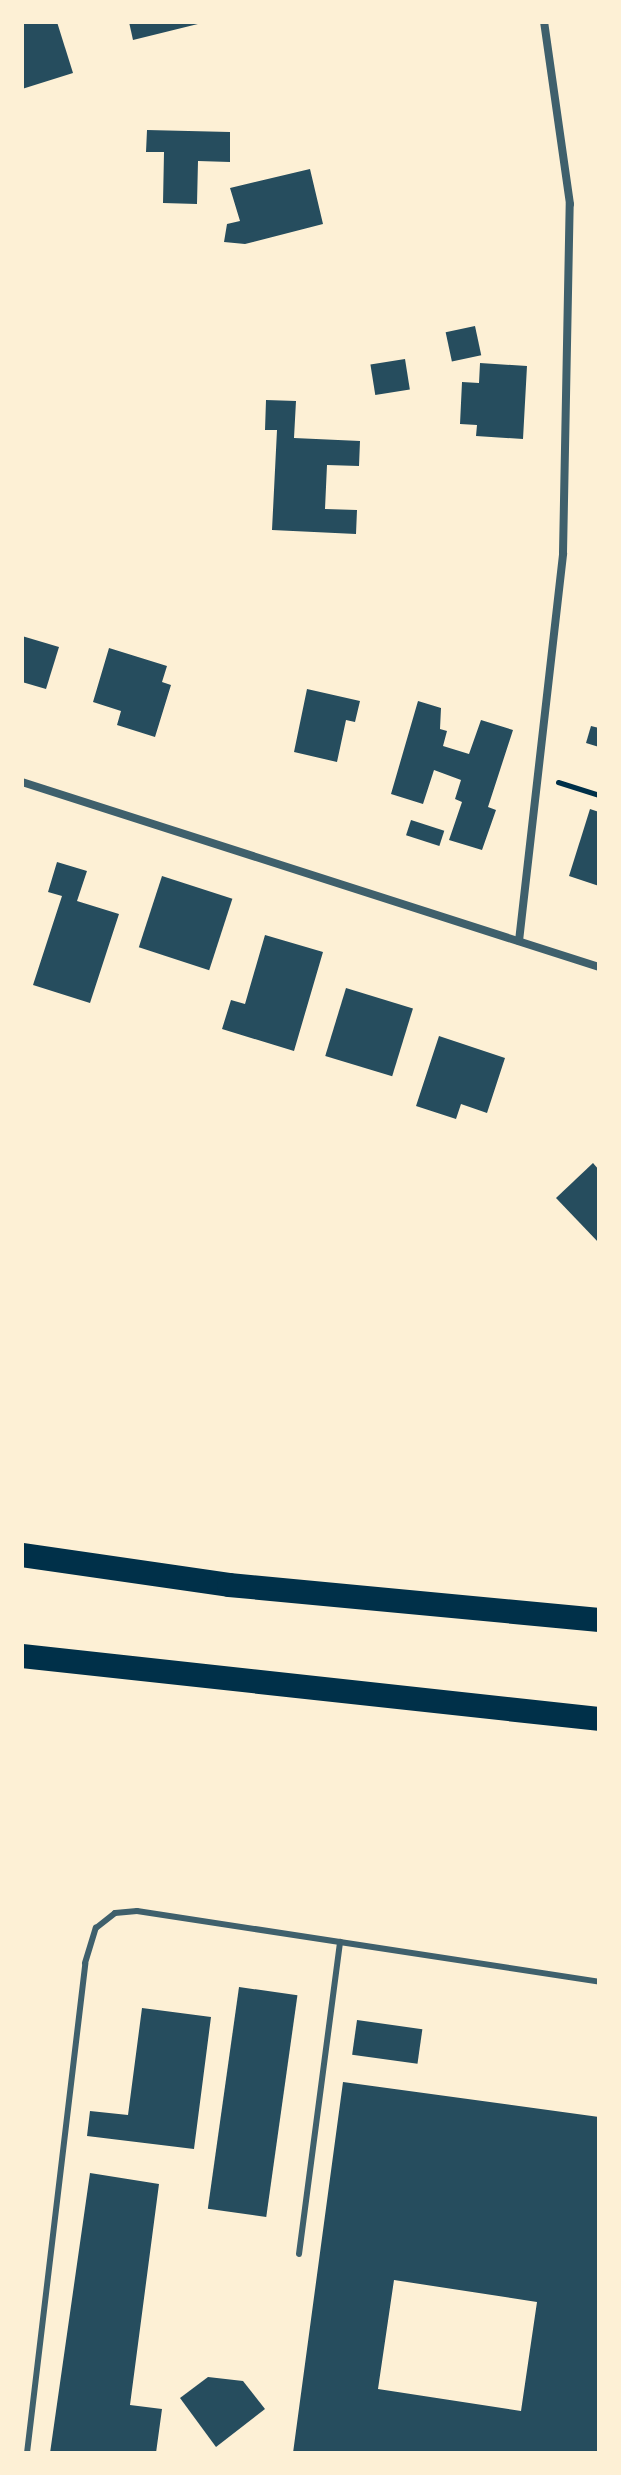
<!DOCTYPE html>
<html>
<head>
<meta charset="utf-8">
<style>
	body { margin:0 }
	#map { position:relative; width:621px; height:2475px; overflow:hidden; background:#fdf0d5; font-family:Karla,sans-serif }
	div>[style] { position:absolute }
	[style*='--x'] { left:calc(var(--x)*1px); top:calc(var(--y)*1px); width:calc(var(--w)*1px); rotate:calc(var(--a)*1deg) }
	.building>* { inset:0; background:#264d5e; transform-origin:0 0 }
	.path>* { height:5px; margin:-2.5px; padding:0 2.5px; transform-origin:2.5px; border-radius:2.5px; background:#003049 }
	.service>* { height:6px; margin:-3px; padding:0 3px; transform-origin:3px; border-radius:3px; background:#3f606c }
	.minor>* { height:8px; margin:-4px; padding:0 4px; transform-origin:4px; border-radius:4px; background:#3f606c }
	.motorway>* { height:24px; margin:-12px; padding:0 12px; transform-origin:12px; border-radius:12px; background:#003049 }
	span { translate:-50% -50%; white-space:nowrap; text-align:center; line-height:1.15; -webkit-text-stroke:7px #fdf0d5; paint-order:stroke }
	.frame { position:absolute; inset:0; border:24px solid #fdf0d5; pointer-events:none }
</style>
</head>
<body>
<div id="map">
	<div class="building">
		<div style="clip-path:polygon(22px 22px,57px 22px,73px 73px,22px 89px)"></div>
		<div style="clip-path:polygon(129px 22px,202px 22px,202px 23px,133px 40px)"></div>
		<div style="clip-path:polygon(147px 130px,230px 132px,230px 162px,198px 161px,197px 204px,163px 203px,164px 152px,146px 152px)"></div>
		<div style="clip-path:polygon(310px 169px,323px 224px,245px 244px,224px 242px,227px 224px,240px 221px,230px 188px)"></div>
		<div style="left:475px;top:326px;width:30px;height:30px;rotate:78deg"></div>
		<div style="left:405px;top:359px;width:31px;height:35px;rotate:81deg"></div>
		<div style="clip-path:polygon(480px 363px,527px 366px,523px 439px,476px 436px,477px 425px,460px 424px,462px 382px,479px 383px)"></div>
		<div style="clip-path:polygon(266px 400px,296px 401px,294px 438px,360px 441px,359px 466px,327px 465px,325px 509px,357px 510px,356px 534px,272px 530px,277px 430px,265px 430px)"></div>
		<div style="clip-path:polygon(22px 636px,59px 647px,46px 689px,22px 682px)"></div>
		<div style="clip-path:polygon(109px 648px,167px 666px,162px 682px,171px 685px,155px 737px,117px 725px,121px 711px,93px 702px)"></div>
		<div style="clip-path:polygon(307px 689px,360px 701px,355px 722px,346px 720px,337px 762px,294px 752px)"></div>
		<div style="clip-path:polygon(418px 701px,441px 708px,440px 729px,447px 731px,443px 746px,469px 754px,481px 720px,513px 730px,488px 807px,496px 810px,482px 850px,449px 840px,462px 802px,455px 799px,461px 780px,434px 770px,423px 804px,391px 794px)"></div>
		<div style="clip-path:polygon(591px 726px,599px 728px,599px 747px,586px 743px)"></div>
		<div style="clip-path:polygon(590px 809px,599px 812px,599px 886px,569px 876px)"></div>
		<div style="left:411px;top:820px;width:35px;height:16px;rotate:18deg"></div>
		<div style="clip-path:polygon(57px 862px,87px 871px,77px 901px,119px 914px,90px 1003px,33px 985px,62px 896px,48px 892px)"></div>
		<div style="left:162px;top:876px;width:74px;height:75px;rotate:18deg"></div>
		<div style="clip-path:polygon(265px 935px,323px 952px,294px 1051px,222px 1029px,231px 1000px,245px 1004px)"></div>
		<div style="left:346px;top:988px;width:70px;height:71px;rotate:17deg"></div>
		<div style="clip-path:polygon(439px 1036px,505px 1058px,487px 1113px,461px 1104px,456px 1119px,416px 1106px)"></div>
		<div style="clip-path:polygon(593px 1163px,599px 1170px,599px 1243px,556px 1198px)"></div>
		<div style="left:239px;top:1987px;width:59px;height:224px;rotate:8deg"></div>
		<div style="clip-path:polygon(142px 2008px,211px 2017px,194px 2149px,87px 2136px,90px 2111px,128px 2115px)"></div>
		<div style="left:357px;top:2020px;width:66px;height:35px;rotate:8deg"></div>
		<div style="clip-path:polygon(evenodd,343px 2082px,599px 2117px,597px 2453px,293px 2453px,343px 2082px,394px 2280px,537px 2302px,521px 2411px,378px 2389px,394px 2280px)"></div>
		<div style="clip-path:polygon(90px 2173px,159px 2184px,130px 2405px,162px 2409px,156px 2453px,50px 2453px)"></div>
		<div style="clip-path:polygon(208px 2377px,243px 2381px,265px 2409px,216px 2447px,180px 2398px)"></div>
	</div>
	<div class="path">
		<div style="--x:558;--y:782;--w:43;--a:17.6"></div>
	</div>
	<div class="service">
		<div style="--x:299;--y:2254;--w:315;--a:-82.5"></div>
		<div style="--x:27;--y:2453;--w:493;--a:-83.2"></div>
		<div style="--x:85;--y:1963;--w:37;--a:-73"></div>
		<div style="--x:96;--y:1928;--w:24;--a:-38"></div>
		<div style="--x:115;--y:1913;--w:22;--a:-5"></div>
		<div style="--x:137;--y:1911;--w:467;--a:8.7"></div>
	</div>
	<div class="minor">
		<div style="--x:22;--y:782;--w:606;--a:17.78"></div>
		<div style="--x:519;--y:941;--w:390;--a:-83.5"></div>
		<div style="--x:563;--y:553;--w:349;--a:-88.9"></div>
		<div style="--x:570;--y:204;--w:184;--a:-98.1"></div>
	</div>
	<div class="motorway">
		<div style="--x:22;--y:1555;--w:209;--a:8.2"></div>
		<div style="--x:229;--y:1585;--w:372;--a:5.4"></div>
		<div style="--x:22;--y:1656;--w:580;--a:6.23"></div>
	</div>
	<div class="frame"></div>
</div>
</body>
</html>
